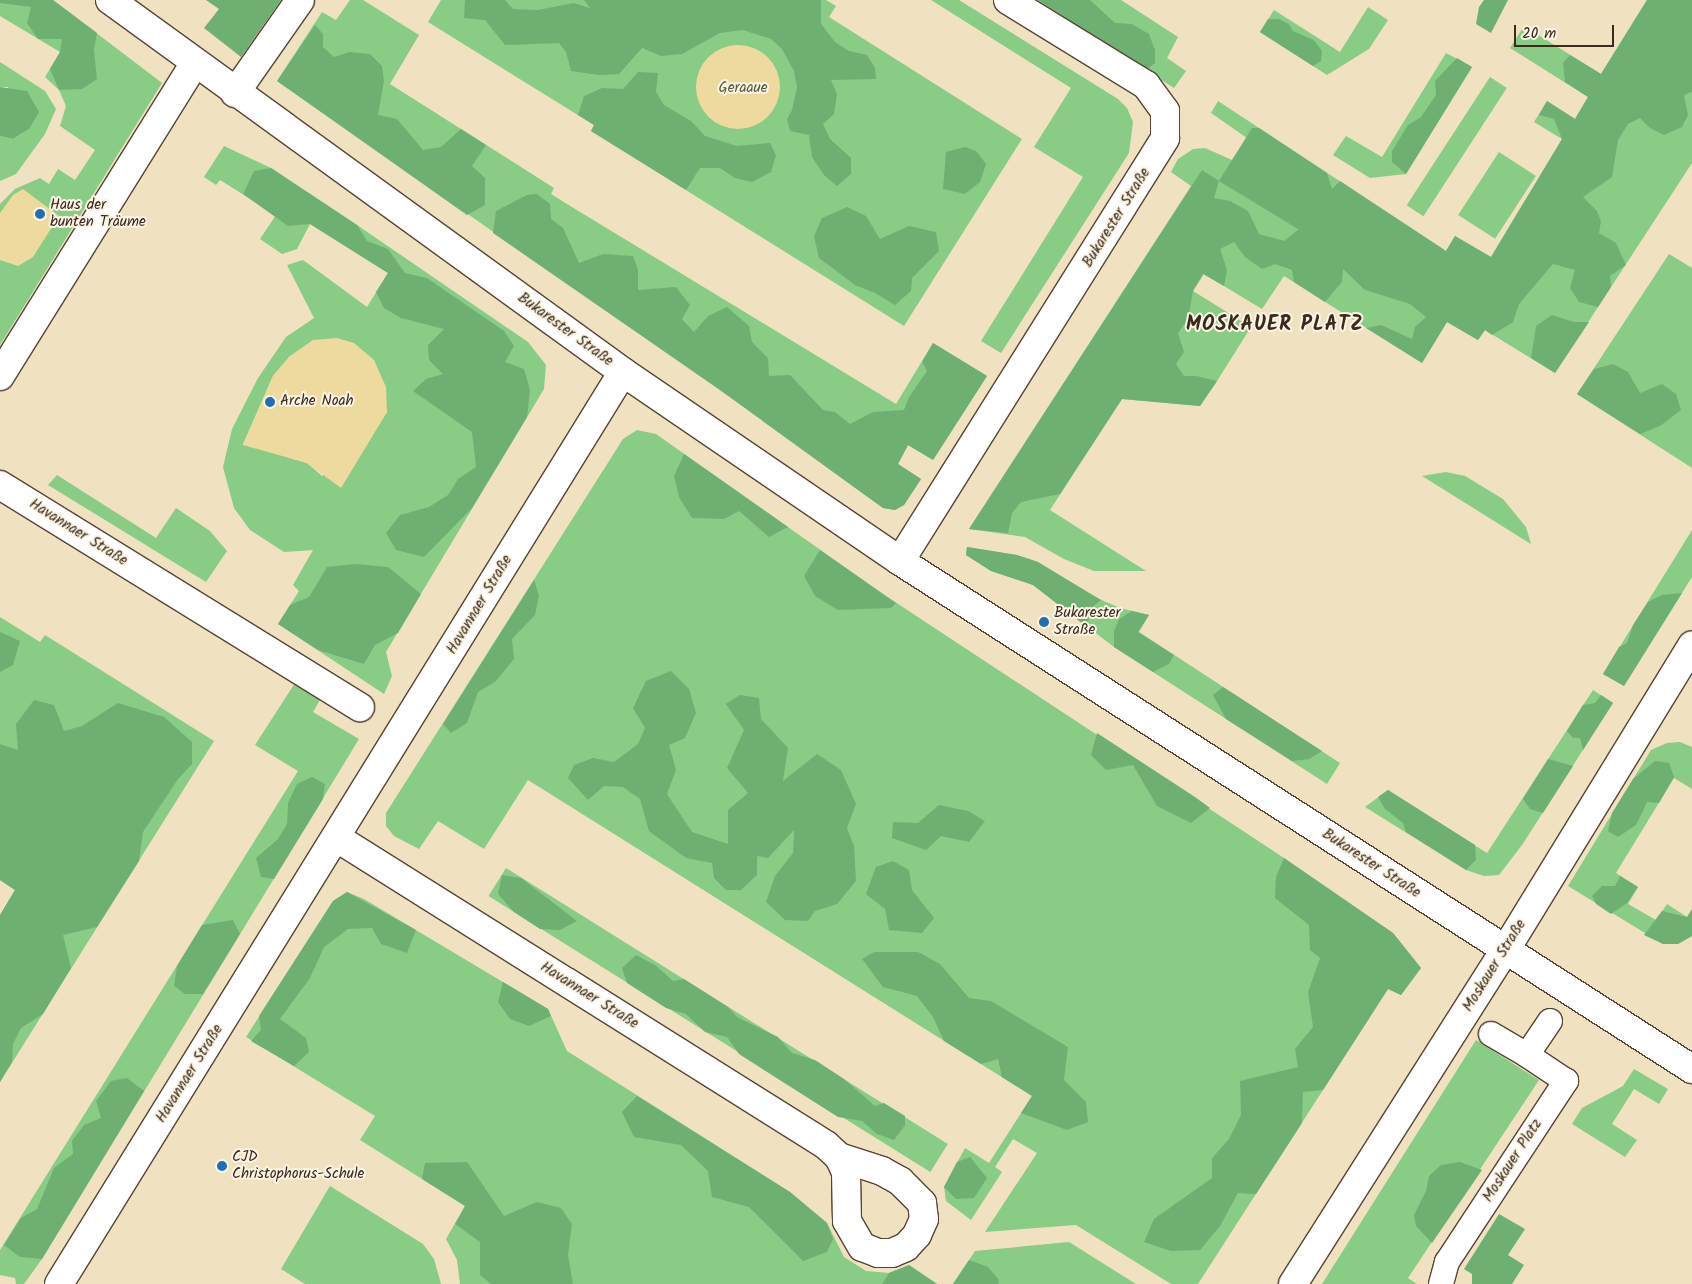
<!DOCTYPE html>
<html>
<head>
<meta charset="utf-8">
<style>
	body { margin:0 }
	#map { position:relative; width:1692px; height:1284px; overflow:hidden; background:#f0e1c1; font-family:Kalam,sans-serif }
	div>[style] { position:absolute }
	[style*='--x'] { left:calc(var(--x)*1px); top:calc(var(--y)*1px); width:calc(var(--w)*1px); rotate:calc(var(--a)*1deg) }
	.green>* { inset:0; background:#89cc85; transform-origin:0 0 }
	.forest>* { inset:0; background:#6eb072 }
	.sand>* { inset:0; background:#eeda9e }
	.round { border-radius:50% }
	.roads { filter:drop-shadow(1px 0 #564536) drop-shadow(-1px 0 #564536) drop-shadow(0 1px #564536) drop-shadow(0 -1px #564536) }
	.pedestrian>* { height:24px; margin:-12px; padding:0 12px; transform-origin:12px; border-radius:12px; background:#fff }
	.minor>* { height:28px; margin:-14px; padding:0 14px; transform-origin:14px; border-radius:14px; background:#fff }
	.tertiary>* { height:28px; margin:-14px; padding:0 14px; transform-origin:14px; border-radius:14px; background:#fff }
	.dots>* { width:14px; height:14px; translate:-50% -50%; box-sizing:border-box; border:2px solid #fcf5e5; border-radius:50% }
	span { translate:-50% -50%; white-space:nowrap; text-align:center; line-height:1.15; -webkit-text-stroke:4px #fcf5e5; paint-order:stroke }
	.park-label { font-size:15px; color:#525b3d }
	.poi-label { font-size:15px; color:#3b2a1e }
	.left { translate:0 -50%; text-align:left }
	.street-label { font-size:15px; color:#3b2a1e }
	.district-label { font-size:20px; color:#3b2a1e; font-weight:700; letter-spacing:1px }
	.scale { position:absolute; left:1514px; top:25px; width:100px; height:22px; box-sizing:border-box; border:2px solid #3b2a1e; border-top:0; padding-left:6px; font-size:15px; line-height:18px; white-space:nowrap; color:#3b2a1e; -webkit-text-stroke:4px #fcf5e5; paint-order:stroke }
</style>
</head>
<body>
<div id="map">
	<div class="green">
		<div style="clip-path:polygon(0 0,53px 0,162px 83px,0 345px,0 204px,15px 189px,40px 178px,49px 184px,58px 169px,75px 180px,95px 150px,60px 126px,66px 106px,59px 90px,45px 77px,60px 52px,0 16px)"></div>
		<div style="clip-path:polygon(350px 0,363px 0,419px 35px,390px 84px,554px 188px,551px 194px,567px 204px,896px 404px,933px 343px,987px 376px,933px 460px,908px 445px,898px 464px,921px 479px,904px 505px,895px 510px,883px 508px,720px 390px,277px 81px,322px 12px,336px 20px)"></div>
		<div style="clip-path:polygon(441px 0,826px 0,836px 6px,829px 17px,1022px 139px,904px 326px,591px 131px,594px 125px,428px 22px)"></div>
		<div style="clip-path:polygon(931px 0,959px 0,1118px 99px,1127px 108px,1133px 122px,1129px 153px,1001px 353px,981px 341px,1083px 177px,1034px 147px,1071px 88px)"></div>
		<div style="clip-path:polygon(1038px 0,1121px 0,1178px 37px,1167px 58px,1186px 71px,1174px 88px)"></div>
		<div style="clip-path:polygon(1647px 0,1692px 0,1692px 163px,1555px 373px,1485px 330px,1478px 340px,1447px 322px,1422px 363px,1284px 276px,1262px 309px,1204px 274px,1193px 291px,1251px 327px,1217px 381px,1200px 406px,1122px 399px,1050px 510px,1146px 571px,1094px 571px,1064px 559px,1025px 537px,969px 529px,1191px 186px,1171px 172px,1178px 159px,1193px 149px,1205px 148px,1232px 160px,1247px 138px,1211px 113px,1218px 101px,1446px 251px,1455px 236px,1491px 257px,1562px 139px,1534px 122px,1547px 101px,1575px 119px,1588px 97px,1510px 48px,1524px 26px,1601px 74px)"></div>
		<div style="clip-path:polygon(1368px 7px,1388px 20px,1369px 49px,1327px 75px,1260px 32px,1274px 10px,1340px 52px)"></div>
		<div style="clip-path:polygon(1446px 53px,1472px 67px,1406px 174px,1370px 178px,1333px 155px,1346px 136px,1382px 157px)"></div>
		<div style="clip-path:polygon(0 62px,45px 91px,56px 109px,45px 134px,16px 174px,0 181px,0 136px,13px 139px,29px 129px,8px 87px,0 87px)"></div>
		<div style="left:1490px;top:77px;width:20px;height:153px;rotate:33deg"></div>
		<div style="clip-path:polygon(evenodd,224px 146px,271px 168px,357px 225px,528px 342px,546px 365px,544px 389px,386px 652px,392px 676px,384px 694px,278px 624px,299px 591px,293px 585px,313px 550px,284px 552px,250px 530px,234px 508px,223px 467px,232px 429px,258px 378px,286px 337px,314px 318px,287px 265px,303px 260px,367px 307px,388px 273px,310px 224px,297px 249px,282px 254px,260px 239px,276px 215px,220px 180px,216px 185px,204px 177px,224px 146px,290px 356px,387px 412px,366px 444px,322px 476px,307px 463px,243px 444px,273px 376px,290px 356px)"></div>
		<div style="left:1499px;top:152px;width:44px;height:75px;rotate:33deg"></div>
		<div style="clip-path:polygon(1669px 254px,1692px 268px,1692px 468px,1577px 394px)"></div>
		<div style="clip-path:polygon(637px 430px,656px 434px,883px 594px,1284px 858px,1393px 933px,1421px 968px,1401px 995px,1388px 989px,1198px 1284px,1171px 1284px,1076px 1225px,985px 1232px,1037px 1153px,1013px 1139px,995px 1167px,1002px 1172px,971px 1220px,946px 1201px,944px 1187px,965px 1148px,989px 1163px,1032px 1096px,528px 780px,484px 849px,438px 821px,419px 849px,394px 836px,386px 826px,386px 813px,623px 439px)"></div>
		<div style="clip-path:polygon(1446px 472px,1465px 476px,1503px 499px,1526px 527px,1531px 544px,1422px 476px)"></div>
		<div style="clip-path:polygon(57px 475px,156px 538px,176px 508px,210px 531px,227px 551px,206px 582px,48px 485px)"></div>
		<div style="clip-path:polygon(1692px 530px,1692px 577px,1624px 686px,1603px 674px)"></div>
		<div style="clip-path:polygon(967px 547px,1017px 555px,1038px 562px,1088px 594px,1120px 608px,1149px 615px,1139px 632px,1340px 763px,1327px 784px,1114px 647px,1033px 585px,991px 571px,966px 555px)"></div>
		<div style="clip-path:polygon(0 617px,40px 642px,45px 635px,214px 741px,0 1082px,0 915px,15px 890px,0 880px)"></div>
		<div style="clip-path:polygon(295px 683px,320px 700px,313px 712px,359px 739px,42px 1259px,24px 1284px,16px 1284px,15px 1278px,0 1275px,0 1250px,298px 771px,255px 745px)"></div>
		<div style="clip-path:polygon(1593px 690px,1613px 703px,1522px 845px,1499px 875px,1484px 876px,1466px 870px,1365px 807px,1388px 790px,1487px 853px)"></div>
		<div style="clip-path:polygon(1680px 742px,1692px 747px,1692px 789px,1674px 778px,1616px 873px,1638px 887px,1628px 904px,1656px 920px,1667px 904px,1687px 917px,1692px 909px,1692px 936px,1678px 944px,1663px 944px,1568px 886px,1651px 750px,1667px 743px)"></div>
		<div style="left:506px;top:868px;width:521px;height:33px;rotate:32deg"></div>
		<div style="clip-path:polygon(347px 892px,364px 899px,548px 1009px,567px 1051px,790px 1192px,827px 1223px,844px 1257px,866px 1271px,889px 1273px,909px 1265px,937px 1284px,460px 1284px,457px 1260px,446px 1239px,465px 1206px,360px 1140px,375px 1116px,246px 1037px,333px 901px)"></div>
		<div style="clip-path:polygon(1476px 1040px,1539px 1080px,1408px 1278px,1417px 1284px,1322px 1284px)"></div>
		<div style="clip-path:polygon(1634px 1069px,1668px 1089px,1659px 1104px,1634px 1089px,1612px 1124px,1637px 1140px,1625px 1157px,1572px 1124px,1582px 1108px,1623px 1086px)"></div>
		<div style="clip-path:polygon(330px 1186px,423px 1244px,434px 1259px,441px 1284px,305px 1284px,281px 1269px)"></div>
		<div style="clip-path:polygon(1069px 1242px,1136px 1284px,953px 1284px,975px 1251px)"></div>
	</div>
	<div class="forest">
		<div style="clip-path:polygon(0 0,53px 0,97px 33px,94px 50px,97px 79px,82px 89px,59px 90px,50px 69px,60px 52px,62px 39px,38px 39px,27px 23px,31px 7px,0 3px)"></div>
		<div style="clip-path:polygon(206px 0,281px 0,241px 57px,204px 28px,219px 9px)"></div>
		<div style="clip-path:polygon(465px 0,505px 0,513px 9px,538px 10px,574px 3px,590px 8px,584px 0,821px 0,821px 24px,835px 42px,849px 51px,867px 55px,875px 68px,876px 79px,831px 80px,837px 94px,834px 114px,823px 124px,830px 139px,851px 158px,851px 174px,837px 186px,824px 175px,812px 157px,809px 135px,790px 131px,787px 119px,792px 110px,797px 87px,794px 71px,782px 49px,771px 39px,743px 30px,720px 33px,682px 54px,661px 56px,642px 48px,619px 74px,599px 75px,571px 71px,566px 52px,559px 43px,505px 45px,485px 20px,464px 18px)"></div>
		<div style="clip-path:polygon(1038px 0,1090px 0,1115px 23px,1132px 24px,1149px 34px,1155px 50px,1155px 63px,1146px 70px)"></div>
		<div style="clip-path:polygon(1484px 0,1508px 0,1491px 33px,1476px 24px,1479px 7px)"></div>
		<div style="clip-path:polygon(evenodd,1647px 0,1692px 0,1692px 92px,1684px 95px,1688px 115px,1682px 127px,1664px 135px,1650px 128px,1640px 118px,1628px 124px,1618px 140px,1612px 177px,1583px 197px,1597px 211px,1601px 221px,1599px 233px,1616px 243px,1626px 265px,1610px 276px,1611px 287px,1598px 307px,1579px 302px,1570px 288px,1575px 270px,1553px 264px,1519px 304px,1513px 322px,1492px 335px,1485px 330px,1478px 340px,1447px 322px,1422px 363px,1366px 328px,1381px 325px,1412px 339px,1415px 327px,1426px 317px,1410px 304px,1365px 290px,1343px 269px,1342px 282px,1325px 302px,1294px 282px,1292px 270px,1275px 264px,1262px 269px,1245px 257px,1234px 242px,1220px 249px,1227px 270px,1224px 286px,1203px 274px,1193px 291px,1188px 319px,1178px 333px,1184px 352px,1176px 364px,1184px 376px,1197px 376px,1217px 381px,1200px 406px,1122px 399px,1060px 494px,1021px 502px,1012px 513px,1008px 533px,969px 529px,1202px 170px,1219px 181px,1252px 128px,1259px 128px,1327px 173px,1332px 189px,1340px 181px,1446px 251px,1455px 236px,1491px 257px,1562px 139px,1554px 119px,1539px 115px,1547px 101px,1575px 119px,1588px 97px,1565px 82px,1563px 63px,1570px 55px,1601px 74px,1647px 0,1219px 181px,1298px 229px,1298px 230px,1284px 241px,1259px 234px,1248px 211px,1230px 201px,1214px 198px,1219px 181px)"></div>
		<div style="clip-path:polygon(1268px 19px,1279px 19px,1289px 24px,1293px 31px,1314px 40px,1322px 51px,1321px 61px,1313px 66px,1260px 32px)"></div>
		<div style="clip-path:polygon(315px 25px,323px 34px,323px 47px,334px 57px,349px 52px,370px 54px,382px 66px,384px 81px,378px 115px,397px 119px,423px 150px,441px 147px,461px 129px,486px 145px,472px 166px,485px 178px,485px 205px,467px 215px,277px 81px)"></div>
		<div style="clip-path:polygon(1457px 58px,1472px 67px,1406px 174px,1392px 162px,1392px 151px,1408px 125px,1421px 117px,1436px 95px,1435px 81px)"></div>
		<div style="clip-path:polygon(638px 72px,658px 73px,656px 92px,664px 105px,691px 121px,705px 136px,737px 146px,770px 143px,776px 155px,771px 172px,752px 182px,735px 178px,720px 168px,700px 168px,686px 190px,591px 131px,594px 125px,578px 115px,584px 96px,602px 88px,623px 89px)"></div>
		<div style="clip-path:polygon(0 87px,27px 91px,39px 112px,29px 129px,13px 139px,0 136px)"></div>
		<div style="clip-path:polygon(965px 147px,976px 151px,986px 164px,980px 182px,965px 194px,943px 189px,946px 152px)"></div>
		<div style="clip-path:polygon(271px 168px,357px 225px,367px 241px,388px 249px,405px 273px,427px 278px,504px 331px,514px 346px,505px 362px,524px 369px,530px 390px,527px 417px,472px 508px,424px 557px,396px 550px,386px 533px,400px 515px,429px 507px,448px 495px,458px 479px,476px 467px,472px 432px,413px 391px,426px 379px,443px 374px,429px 360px,428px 345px,444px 329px,401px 318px,384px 308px,376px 292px,388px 273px,310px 224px,288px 226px,243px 194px,254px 171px)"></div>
		<div style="clip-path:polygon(537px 194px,550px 204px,551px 219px,563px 228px,579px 263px,603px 254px,633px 256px,638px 270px,638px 290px,676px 287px,690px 305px,682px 319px,694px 332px,708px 316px,727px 307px,749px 326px,752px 342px,768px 358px,769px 376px,790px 375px,823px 410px,835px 412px,850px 424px,873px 412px,904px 410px,909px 397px,927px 371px,922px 362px,933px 343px,987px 376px,933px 460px,908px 445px,898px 464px,921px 479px,904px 505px,895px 510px,883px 508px,720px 390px,493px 233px,496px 211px,527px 195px)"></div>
		<div style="clip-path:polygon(847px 207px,866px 216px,880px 239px,909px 226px,936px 232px,939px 251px,912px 278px,911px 291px,895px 305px,875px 293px,855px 285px,819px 258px,814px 236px,822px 218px)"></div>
		<div style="clip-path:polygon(1552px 315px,1574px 322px,1589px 322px,1555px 373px,1531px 358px,1536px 326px)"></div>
		<div style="clip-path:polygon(1613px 364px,1628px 372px,1640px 393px,1662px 384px,1676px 394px,1681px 410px,1660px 426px,1640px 434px,1577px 394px,1594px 369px)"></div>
		<div style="clip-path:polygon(684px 454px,788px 527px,769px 537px,739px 511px,724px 519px,692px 518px,679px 497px,674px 476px)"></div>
		<div style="clip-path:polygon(967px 547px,1017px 555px,1038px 562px,1101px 600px,1089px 610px,1088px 628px,1033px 585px,991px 571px,966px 555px)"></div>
		<div style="clip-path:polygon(820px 550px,883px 594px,896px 603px,891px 608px,838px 610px,815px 596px,804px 576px)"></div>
		<div style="clip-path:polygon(356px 564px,388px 567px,421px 594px,398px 633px,375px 645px,364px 664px,318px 650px,278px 624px,290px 605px,309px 597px,327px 567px)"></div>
		<div style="clip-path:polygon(534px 580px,539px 596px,535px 615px,512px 639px,514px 659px,495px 682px,478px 692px,467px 723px,451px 733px,443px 724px)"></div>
		<div style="clip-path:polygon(1682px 593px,1624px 686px,1603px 674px,1619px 647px,1627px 643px,1633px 625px,1648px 602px,1662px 595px)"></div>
		<div style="clip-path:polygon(1132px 611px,1149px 615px,1138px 632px,1174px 655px,1169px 664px,1153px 672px,1114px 647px,1114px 631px,1119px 619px)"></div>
		<div style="clip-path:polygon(0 632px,20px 641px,13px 665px,0 672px)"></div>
		<div style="clip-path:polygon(671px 671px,689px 689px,696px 713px,685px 738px,669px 745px,676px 770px,667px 794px,692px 832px,728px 844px,728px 810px,748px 793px,727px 768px,744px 730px,726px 704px,740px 695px,759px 698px,761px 719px,788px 748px,783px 781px,817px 754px,841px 770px,856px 804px,847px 828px,854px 846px,856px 881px,837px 904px,815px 911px,808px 921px,785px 920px,766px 902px,775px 876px,793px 853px,794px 830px,768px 858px,757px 856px,757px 875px,741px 890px,726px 890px,714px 878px,712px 863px,686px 858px,649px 831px,640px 799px,623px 787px,604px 786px,588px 800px,568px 778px,574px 765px,593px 758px,614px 762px,638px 744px,645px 728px,633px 708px,646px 681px)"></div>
		<div style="clip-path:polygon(1223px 687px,1322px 751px,1309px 759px,1292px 761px,1226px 719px,1213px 695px)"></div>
		<div style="clip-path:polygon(1601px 695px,1613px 703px,1583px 750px,1580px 738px,1573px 738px,1567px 731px,1583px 705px,1595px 703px)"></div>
		<div style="clip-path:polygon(34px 700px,54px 705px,64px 731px,82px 726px,118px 703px,164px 717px,192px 742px,192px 764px,178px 779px,143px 832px,139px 861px,97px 927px,63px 935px,71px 968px,43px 1014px,21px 1028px,13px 1044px,12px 1062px,0 1082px,0 915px,15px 890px,0 880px,0 744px,18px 750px,16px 724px)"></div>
		<div style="clip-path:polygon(1097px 733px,1195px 797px,1210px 808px,1191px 823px,1157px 806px,1133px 765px,1106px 770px,1091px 755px)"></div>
		<div style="clip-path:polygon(1548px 759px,1573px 766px,1543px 813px,1530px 809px,1523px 799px)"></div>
		<div style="clip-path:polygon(1655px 761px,1669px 763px,1674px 777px,1659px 803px,1647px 802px,1636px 825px,1618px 837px,1608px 831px,1612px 813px,1633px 779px)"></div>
		<div style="clip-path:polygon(312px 777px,325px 784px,323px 799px,274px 879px,261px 877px,256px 858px,278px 839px,287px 824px,288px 803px,297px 784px)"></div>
		<div style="clip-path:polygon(1388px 790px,1475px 845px,1476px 860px,1466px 870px,1406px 832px,1403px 823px,1385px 809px,1378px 797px)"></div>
		<div style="clip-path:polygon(939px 805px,968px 811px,985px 821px,969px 842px,941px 836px,926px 850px,892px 838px,893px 822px,918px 823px)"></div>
		<div style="clip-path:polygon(1284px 858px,1393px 933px,1421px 968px,1401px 995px,1388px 989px,1323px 1090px,1303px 1092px,1302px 1123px,1256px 1194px,1238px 1193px,1220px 1226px,1200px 1250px,1171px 1251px,1144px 1242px,1154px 1219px,1212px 1178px,1212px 1158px,1229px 1139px,1241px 1115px,1240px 1081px,1298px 1067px,1295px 1049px,1313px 1027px,1308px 992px,1320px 958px,1310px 950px,1309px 925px,1275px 898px,1276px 877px)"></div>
		<div style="clip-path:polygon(893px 861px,909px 870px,912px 890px,934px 918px,922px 933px,889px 930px,885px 909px,866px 894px,876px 867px)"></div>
		<div style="clip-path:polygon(502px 875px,521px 878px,577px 921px,560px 930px,540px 929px,514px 912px,498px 894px)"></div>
		<div style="clip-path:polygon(1620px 876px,1638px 887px,1627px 903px,1611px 914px,1596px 904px,1592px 896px,1602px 886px,1615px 886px)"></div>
		<div style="clip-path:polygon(347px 892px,416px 930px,407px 953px,381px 944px,372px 928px,348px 929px,324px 947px,310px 978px,280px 1019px,306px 1038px,309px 1052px,294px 1066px,251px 1041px,261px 1030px,259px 1016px,333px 901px)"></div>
		<div style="clip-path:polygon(1692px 909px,1692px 936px,1678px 944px,1663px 944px,1644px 935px,1662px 911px,1687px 917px)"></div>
		<div style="clip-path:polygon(233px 920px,240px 934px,203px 994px,185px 994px,174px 986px,177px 966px,202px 925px)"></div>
		<div style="clip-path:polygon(874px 952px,918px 952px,940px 964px,969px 998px,991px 1001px,1068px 1047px,1064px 1080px,1086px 1102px,1088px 1122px,1067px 1130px,1021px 1113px,1032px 1096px,1002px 1077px,998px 1059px,981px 1064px,944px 1041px,933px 1017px,917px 996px,883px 987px,862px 959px)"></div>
		<div style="clip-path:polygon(636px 955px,655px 965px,673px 981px,684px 979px,728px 1007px,737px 1017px,778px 1037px,792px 1053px,815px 1060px,844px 1079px,875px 1106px,884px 1103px,905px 1116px,905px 1125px,894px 1140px,877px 1134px,862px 1121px,838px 1117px,739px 1054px,727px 1037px,705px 1032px,686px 1014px,666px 1008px,627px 983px,622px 968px)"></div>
		<div style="clip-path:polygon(503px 982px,548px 1009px,551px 1016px,529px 1026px,510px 1019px,498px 1002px)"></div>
		<div style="clip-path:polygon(127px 1078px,144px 1091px,42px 1259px,20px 1257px,4px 1245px,21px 1218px,37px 1209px,54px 1168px,73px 1154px,72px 1141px,84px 1125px,101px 1118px,96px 1101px,111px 1081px)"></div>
		<div style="clip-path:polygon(637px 1096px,790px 1192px,827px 1223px,833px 1239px,827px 1252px,803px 1261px,749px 1207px,712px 1197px,708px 1171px,681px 1145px,634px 1137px,622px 1112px)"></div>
		<div style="clip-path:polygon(970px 1157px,987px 1178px,974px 1198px,956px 1199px,944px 1187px,957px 1162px)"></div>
		<div style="clip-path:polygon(467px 1162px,504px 1216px,537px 1202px,561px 1208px,572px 1224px,568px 1255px,573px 1284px,491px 1284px,480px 1275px,480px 1242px,455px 1224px,465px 1206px,422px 1179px,425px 1163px)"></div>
		<div style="clip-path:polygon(1460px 1162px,1482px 1170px,1432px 1243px,1416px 1226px,1414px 1215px,1426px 1191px,1429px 1176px,1441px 1165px)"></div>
		<div style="clip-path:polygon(1499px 1214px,1525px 1229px,1508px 1255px,1524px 1265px,1512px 1284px,1472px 1284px,1472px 1274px,1464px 1269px)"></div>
		<div style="clip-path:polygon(969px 1260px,988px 1267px,999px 1280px,998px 1284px,953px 1284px)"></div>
		<div style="clip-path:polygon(909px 1265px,937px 1284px,882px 1284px,889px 1273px)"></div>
	</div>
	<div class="sand">
		<div class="round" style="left:696px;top:45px;width:84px;height:84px"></div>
		<div style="clip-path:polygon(23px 189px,59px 216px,33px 257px,18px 266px,0 260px,0 213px,13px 195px)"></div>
		<div style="clip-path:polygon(337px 338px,354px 343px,374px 360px,386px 387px,387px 412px,341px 488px,307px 463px,243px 445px,273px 376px,290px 356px,313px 340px)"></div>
	</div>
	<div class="roads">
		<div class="pedestrian">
			<div style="--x:1491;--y:1034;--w:42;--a:30.3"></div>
			<div style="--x:1441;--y:1284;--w:23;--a:-75"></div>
			<div style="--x:1447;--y:1262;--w:217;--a:-56.7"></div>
			<div style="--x:1566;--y:1081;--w:47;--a:-146.3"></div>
			<div style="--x:1527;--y:1055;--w:41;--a:-55.9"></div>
		</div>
		<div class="minor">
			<div style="--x:235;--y:93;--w:113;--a:-55"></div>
			<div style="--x:0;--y:376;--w:369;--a:-58.1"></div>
			<div style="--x:0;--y:485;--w:423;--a:31.7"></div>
			<div style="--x:900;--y:561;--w:499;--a:-57.9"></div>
			<div style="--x:1165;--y:138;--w:27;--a:-90"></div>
			<div style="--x:1165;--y:111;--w:32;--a:-126"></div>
			<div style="--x:1146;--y:85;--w:162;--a:-148.4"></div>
			<div style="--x:337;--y:838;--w:577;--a:32.12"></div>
			<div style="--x:826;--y:1145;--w:18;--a:43"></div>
			<div style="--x:839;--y:1157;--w:45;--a:18"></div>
			<div style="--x:882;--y:1171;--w:21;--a:29"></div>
			<div style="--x:900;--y:1181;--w:31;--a:45"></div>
			<div style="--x:922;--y:1203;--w:16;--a:83"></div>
			<div style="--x:924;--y:1219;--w:17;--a:114"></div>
			<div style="--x:917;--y:1235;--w:16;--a:133"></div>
			<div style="--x:906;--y:1247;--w:15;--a:157"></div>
			<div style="--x:892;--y:1253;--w:14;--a:180"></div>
			<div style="--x:878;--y:1253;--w:17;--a:-159"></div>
			<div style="--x:862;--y:1247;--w:30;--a:-120"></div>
			<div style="--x:847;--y:1221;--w:49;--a:-91.2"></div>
			<div style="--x:846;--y:1172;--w:17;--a:-115"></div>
			<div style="--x:1506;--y:949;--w:356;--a:-58.5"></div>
			<div style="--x:59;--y:1284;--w:1072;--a:-58.27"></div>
		</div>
		<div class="tertiary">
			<div style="--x:110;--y:0;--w:634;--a:35.95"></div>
			<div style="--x:623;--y:372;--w:335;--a:34.3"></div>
			<div style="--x:900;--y:561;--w:941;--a:32.68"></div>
			<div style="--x:1293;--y:1284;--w:397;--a:-57.6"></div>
		</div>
	</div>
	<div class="dots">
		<div style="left:40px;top:214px;background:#1f6fb2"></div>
		<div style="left:270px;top:402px;background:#1f6fb2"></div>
		<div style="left:1044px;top:622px;background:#1f6fb2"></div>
		<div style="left:222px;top:1166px;background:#1f6fb2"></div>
	</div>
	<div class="park-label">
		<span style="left:743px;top:89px">Geraaue</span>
	</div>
	<div class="poi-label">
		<span class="left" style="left:50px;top:214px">Haus der<br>bunten Träume</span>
		<span class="left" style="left:280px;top:402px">Arche Noah</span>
		<span class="left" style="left:1054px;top:622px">Bukarester<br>Straße</span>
		<span class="left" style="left:232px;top:1166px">CJD<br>Christophorus-Schule</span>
	</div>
	<div class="street-label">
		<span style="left:1117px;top:218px;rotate:-58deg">Bukarester Straße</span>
		<span style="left:565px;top:330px;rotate:36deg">Bukarester Straße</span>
		<span style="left:78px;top:533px;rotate:32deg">Havannaer Straße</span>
		<span style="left:480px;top:605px;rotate:-59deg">Havannaer Straße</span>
		<span style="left:1371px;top:864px;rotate:33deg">Bukarester Straße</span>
		<span style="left:1495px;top:966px;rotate:-58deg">Moskauer Straße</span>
		<span style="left:589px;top:996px;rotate:32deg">Havannaer Straße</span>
		<span style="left:190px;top:1074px;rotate:-58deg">Havannaer Straße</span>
		<span style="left:1513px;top:1161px;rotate:-57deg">Moskauer Platz</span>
	</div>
	<div class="district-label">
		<span style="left:1275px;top:325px">MOSKAUER PLATZ</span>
	</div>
	<div class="scale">20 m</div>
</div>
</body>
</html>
